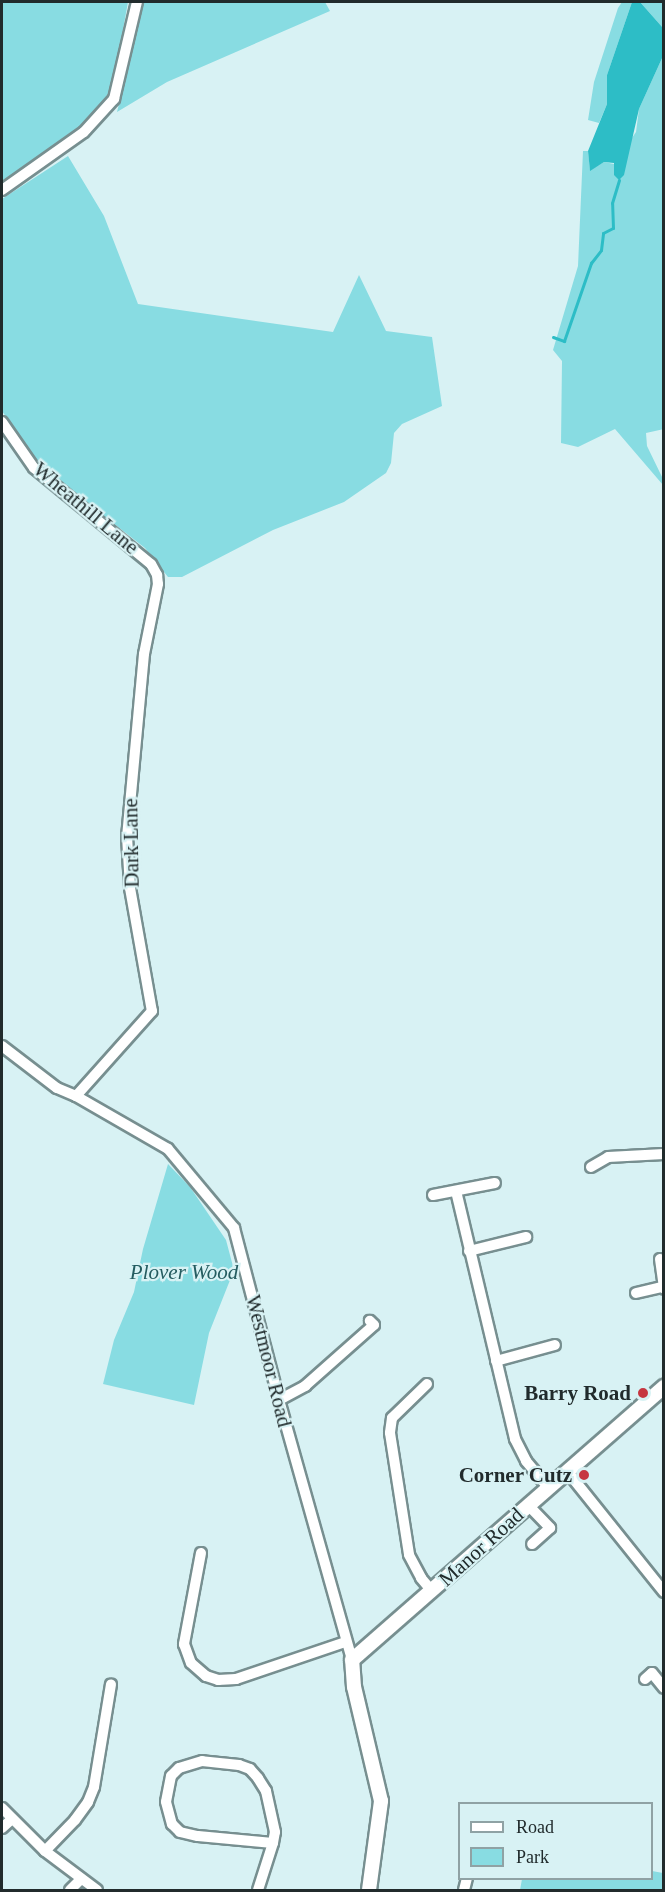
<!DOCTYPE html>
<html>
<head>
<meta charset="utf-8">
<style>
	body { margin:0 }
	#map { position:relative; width:665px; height:1892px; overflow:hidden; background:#d8f2f4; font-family:"Times New Roman",serif }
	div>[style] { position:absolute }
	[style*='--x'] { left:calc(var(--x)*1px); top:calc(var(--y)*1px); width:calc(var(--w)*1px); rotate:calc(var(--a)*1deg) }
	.green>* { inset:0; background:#88dce2 }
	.water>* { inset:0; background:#2dbdc6 }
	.stream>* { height:3px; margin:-1.5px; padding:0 1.5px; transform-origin:1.5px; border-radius:1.5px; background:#2dbdc6 }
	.roads { filter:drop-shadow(2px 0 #778f90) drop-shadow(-2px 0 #778f90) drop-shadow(0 2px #778f90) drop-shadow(0 -2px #778f90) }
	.minor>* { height:10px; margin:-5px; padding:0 5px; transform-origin:5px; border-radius:5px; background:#fff }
	.tertiary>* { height:14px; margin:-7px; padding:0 7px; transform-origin:7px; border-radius:7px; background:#fff }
	.dots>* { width:16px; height:16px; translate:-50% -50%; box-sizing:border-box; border:3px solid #d8f2f4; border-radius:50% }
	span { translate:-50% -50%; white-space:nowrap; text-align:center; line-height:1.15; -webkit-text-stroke:4.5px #d8f2f4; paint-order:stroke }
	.street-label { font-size:21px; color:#212b2c }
	.park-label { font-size:21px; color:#245c60; font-style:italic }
	.poi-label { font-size:21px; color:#212b2c; font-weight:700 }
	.right { translate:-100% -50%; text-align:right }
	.frame { position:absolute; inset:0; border:3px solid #212b2c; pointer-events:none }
	.legend { position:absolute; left:458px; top:1802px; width:195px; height:78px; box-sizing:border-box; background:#d8f2f4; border:2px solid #8fa2a4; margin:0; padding:8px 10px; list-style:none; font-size:18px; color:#212b2c }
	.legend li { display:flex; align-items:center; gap:12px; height:30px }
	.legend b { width:30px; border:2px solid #8fa2a4 }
</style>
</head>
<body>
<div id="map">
	<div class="green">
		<div style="clip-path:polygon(2px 2px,128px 2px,112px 91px,80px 127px,2px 184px)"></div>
		<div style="clip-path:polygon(144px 2px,325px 2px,330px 11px,167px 82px,117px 112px)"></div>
		<div style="clip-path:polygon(622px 2px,632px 2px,607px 75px,607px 104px,599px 123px,588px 120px,594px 82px,618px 8px)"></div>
		<div style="clip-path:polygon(640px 2px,663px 2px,663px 28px)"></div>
		<div style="clip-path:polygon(663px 56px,664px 429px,646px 433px,647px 446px,663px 479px,663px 485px,615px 429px,578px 447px,561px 443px,562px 361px,553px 350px,578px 266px,583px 151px,588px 151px,590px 170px,604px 162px,614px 164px,636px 132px,639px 109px)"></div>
		<div style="clip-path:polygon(68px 156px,104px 216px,138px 304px,333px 332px,359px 275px,386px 331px,432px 337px,442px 406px,402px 424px,394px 433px,391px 463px,386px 473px,344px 502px,273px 530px,182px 577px,168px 577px,145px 548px,39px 465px,2px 411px,2px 199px)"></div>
		<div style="clip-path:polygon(168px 1164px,190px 1187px,226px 1240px,234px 1270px,209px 1333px,194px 1405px,103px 1384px,114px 1340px,134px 1292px,143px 1249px)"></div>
		<div style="clip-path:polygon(652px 1871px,663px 1873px,663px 1890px,520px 1890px,522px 1879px,652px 1878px)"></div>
	</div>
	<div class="water">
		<div style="clip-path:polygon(632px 2px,640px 2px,663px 28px,663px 56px,639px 109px,624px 175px,619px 180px,614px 175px,614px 163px,604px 162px,590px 171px,588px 151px,607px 104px,607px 75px)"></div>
	</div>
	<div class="stream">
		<div style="--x:553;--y:337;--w:12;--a:20"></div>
		<div style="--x:564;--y:341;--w:83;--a:-70.9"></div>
		<div style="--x:591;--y:263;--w:16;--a:-52"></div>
		<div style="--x:601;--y:250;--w:17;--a:-83"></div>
		<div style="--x:603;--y:233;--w:11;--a:-27"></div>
		<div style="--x:613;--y:228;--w:25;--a:-92"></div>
		<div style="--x:612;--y:203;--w:24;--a:-73"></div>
	</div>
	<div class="roads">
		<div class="minor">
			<div style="--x:2;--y:190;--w:100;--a:-35.3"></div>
			<div style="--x:84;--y:132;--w:45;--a:-47.7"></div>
			<div style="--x:114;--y:99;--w:100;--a:-76.7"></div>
			<div style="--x:2;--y:422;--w:56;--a:55.2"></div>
			<div style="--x:34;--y:468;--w:151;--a:39.4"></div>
			<div style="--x:151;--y:564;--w:13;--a:61"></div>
			<div style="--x:157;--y:575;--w:9;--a:84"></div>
			<div style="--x:158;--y:584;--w:71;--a:101.3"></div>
			<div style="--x:144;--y:654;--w:183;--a:95.3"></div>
			<div style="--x:127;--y:836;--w:52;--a:86.7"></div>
			<div style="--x:130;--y:888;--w:125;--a:79.9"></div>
			<div style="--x:152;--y:1011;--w:114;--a:131.8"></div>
			<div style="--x:2;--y:1046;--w:69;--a:37.4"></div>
			<div style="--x:57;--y:1088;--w:21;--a:23"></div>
			<div style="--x:76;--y:1096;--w:106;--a:29.9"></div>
			<div style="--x:168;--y:1149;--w:103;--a:50.1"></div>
			<div style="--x:234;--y:1228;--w:178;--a:75.3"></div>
			<div style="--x:279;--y:1400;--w:270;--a:74.3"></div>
			<div style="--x:591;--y:1167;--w:20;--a:-30"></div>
			<div style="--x:608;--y:1157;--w:56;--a:-3.1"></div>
			<div style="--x:456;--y:1191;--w:255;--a:76.6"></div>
			<div style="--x:515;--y:1439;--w:25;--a:63"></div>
			<div style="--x:526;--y:1461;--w:34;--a:50"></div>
			<div style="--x:433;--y:1195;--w:63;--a:-11"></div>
			<div style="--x:469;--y:1251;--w:59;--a:-13.8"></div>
			<div style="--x:660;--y:1259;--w:30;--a:82"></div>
			<div style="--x:636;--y:1293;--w:28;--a:-13"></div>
			<div style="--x:496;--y:1361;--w:61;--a:-15.2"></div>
			<div style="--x:427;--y:1384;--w:49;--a:135.8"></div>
			<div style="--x:392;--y:1418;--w:15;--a:98"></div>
			<div style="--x:390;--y:1433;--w:123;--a:81.1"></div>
			<div style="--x:409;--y:1555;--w:26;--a:62"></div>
			<div style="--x:421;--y:1578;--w:17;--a:50"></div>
			<div style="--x:279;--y:1400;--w:30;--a:-28"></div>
			<div style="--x:305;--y:1386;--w:92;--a:-41.5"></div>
			<div style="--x:374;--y:1325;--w:6;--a:-135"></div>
			<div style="--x:567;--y:1471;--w:155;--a:51.3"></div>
			<div style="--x:528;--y:1505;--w:32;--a:46"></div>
			<div style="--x:550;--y:1528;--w:24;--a:138"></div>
			<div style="--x:201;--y:1553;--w:93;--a:100.6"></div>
			<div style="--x:184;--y:1644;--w:20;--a:70"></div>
			<div style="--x:191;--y:1663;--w:20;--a:41"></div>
			<div style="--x:206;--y:1676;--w:13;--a:18"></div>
			<div style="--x:218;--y:1680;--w:18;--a:-3"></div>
			<div style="--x:236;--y:1679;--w:115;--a:-18.7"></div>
			<div style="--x:645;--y:1679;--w:9;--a:-41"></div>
			<div style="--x:652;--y:1673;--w:19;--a:51"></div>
			<div style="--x:2;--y:1808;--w:61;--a:45"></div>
			<div style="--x:45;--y:1851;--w:65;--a:36.9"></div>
			<div style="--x:2;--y:1828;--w:13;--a:-42"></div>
			<div style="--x:45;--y:1851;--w:43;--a:-45.9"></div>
			<div style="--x:75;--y:1820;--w:22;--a:-54"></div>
			<div style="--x:88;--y:1802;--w:16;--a:-68"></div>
			<div style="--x:94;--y:1787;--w:104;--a:-80.6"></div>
			<div style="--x:70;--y:1890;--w:16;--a:-45"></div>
			<div style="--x:258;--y:1890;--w:49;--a:-72.3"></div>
			<div style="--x:273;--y:1843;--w:11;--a:-80"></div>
			<div style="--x:275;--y:1832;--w:42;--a:-102.4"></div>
			<div style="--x:266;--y:1791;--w:15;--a:-122"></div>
			<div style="--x:258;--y:1778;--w:12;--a:-132"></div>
			<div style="--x:250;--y:1769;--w:12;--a:-160"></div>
			<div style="--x:239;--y:1765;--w:37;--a:-174"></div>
			<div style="--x:202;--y:1761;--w:24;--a:163"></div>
			<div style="--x:179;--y:1768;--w:11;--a:135"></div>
			<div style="--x:171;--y:1776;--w:26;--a:101"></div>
			<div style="--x:166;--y:1802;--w:23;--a:75"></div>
			<div style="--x:172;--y:1824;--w:11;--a:45"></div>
			<div style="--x:180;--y:1832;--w:18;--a:13"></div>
			<div style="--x:198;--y:1836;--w:75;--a:5.3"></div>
			<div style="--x:464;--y:1890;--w:12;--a:-76"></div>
		</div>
		<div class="tertiary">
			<div style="--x:369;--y:1890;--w:90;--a:-82.3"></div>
			<div style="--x:381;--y:1801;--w:117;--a:-103.3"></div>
			<div style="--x:354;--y:1687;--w:27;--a:-94"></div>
			<div style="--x:352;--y:1660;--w:415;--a:-41.2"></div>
		</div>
	</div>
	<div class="dots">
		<div style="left:643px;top:1393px;background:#c63640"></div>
		<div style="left:584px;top:1475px;background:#c63640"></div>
	</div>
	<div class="street-label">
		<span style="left:86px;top:508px;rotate:40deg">Wheathill Lane</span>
		<span style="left:131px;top:843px;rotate:-91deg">Dark Lane</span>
		<span style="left:269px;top:1361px;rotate:76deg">Westmoor Road</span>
		<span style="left:481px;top:1547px;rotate:-42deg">Manor Road</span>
	</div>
	<div class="park-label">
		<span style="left:184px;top:1272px">Plover Wood</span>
	</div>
	<div class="poi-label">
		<span class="right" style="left:631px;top:1393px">Barry Road</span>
		<span class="right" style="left:572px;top:1475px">Corner Cutz</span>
	</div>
	<div class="frame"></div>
	<ul class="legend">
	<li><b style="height:8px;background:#fff"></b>Road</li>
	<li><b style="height:16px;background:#88dce2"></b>Park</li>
	</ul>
</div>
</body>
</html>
